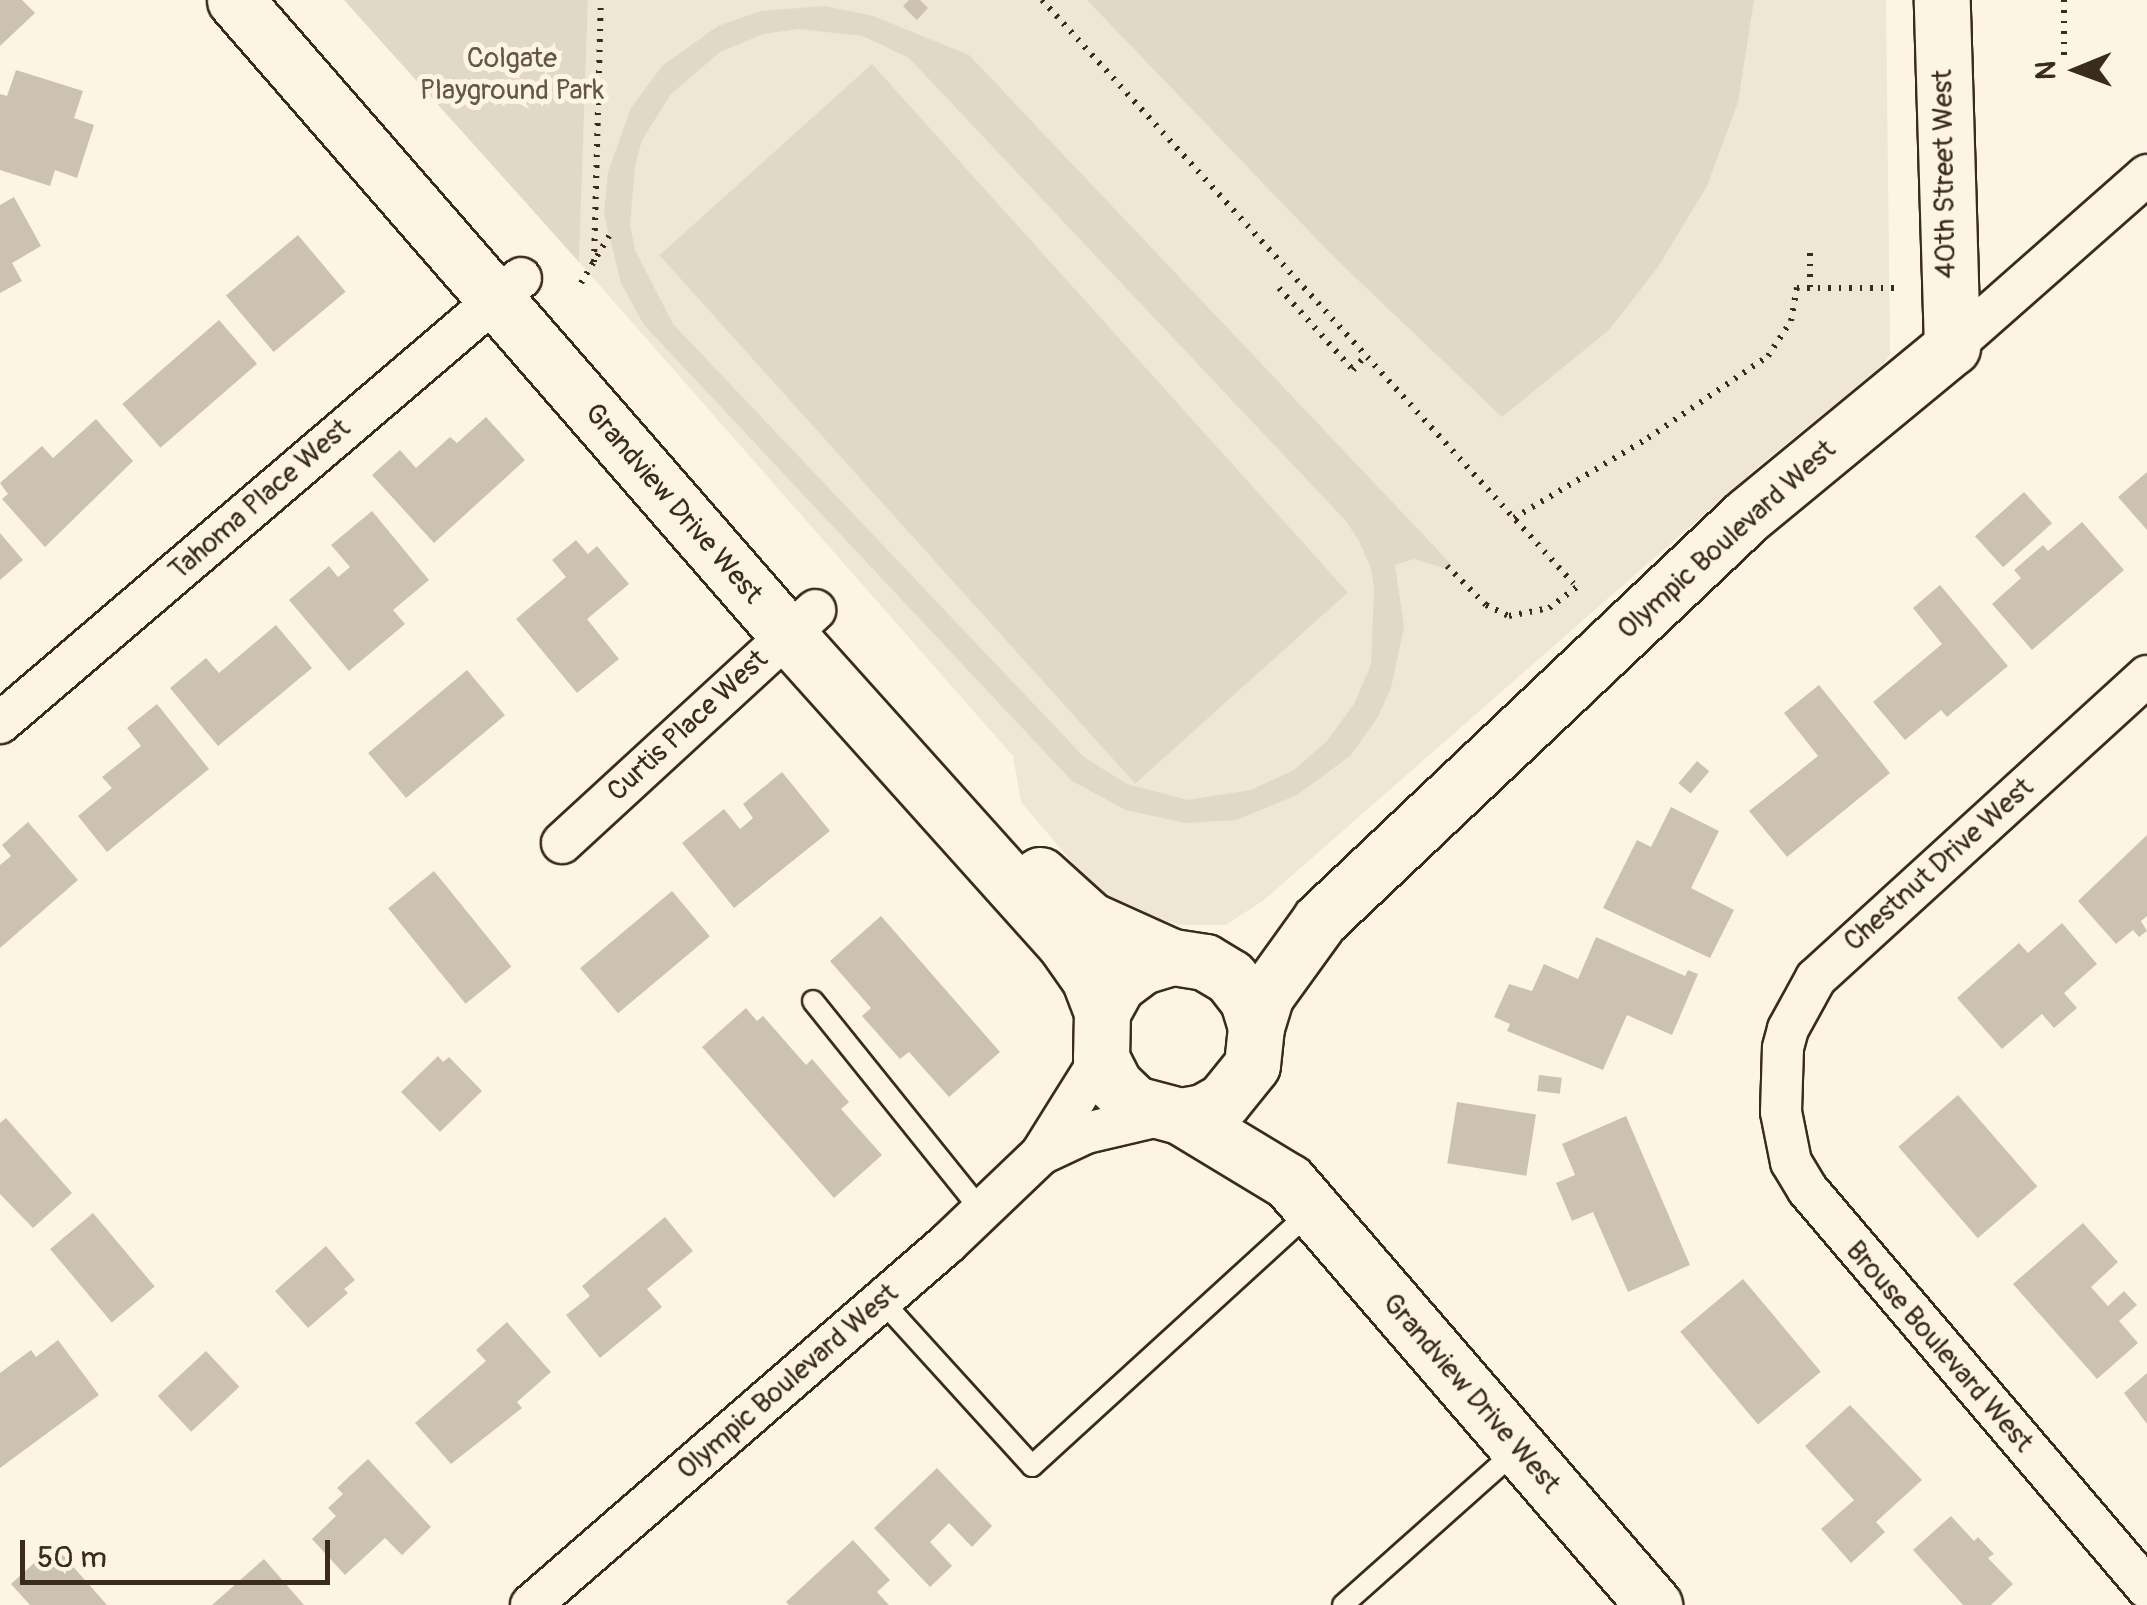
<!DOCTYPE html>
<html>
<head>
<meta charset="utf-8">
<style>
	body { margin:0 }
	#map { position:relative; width:2147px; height:1605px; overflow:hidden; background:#fcf5e5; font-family:Pangolin,sans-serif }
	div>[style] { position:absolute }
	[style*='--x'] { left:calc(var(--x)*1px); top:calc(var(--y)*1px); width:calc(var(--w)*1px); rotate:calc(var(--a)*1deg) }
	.built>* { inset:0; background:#eee6d6 }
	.green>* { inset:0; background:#e0d8c8; transform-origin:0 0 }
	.building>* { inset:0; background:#ccc2b3; transform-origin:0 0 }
	.path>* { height:6px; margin-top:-3px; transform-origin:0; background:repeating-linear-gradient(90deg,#3b2a1e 0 2.5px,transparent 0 10.5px) }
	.roads { filter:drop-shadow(2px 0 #3b2a1e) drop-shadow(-2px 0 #3b2a1e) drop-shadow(0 2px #3b2a1e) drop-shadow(0 -2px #3b2a1e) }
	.lane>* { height:20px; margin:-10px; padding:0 10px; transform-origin:10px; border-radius:10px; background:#fcf5e5 }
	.street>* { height:40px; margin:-20px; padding:0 20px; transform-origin:20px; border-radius:20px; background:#fcf5e5 }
	.secondary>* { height:55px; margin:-27.5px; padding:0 27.5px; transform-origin:27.5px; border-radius:27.5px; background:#fcf5e5 }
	span { translate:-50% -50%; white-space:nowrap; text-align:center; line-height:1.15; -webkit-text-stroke:10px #fcf5e5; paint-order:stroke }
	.park-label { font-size:28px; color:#645648 }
	.street-label { font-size:28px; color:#3b2a1e }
	.north { position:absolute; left:2027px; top:20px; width:100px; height:100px; -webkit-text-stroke:8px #fcf5e5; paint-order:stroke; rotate:269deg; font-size:28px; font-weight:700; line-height:40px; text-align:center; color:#3b2a1e }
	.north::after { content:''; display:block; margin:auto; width:35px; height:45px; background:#3b2a1e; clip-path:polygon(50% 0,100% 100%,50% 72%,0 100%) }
	.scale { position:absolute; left:20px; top:1540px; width:310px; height:45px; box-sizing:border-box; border:5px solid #3b2a1e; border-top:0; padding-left:12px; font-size:30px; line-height:35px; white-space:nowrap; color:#3b2a1e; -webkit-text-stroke:8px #fcf5e5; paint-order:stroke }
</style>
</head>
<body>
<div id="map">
	<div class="built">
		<div style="clip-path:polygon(588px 0,1886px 0,1890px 354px,1884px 364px,1759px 466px,1264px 900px,1226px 925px,1181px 925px,1132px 912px,1089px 882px,1021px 802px,1013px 756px,579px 262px)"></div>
	</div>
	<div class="green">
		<div style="clip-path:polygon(344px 0,588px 0,579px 262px)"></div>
		<div style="clip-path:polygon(1087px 0,1754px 0,1738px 102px,1707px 186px,1658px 267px,1609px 330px,1502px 417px,1335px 258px)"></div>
		<div style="clip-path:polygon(evenodd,825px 6px,873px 16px,969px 55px,1450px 563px,1444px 568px,1414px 559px,1395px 565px,1404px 627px,1391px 688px,1378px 717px,1350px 756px,1297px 795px,1236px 820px,1185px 823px,1126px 810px,1072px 781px,644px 325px,621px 283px,604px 214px,608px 172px,631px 108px,662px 66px,718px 26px,761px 11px,825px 6px,799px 29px,863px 36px,909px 58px,1345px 520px,1358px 539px,1371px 568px,1374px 589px,1371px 665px,1354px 704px,1327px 741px,1294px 770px,1251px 790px,1188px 800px,1127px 784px,1084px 757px,673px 324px,635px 250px,630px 225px,635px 166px,642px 140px,671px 94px,720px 52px,763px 34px,799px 29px)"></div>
		<div style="left:872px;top:64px;width:711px;height:286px;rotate:48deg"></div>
	</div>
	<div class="building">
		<div style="clip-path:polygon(0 0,22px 0,35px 13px,0 46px)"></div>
		<div style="clip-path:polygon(909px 0,920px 0,928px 8px,917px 20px,903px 6px)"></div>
		<div style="clip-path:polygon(16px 70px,83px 91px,74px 118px,94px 125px,77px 178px,55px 170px,50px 186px,0 170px,0 94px,7px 96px)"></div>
		<div style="clip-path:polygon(14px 197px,41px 246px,12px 263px,22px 281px,0 293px,0 205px)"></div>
		<div style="left:298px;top:235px;width:74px;height:94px;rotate:50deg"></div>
		<div style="left:219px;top:320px;width:58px;height:128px;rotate:49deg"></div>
		<div style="clip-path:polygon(486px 417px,525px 460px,434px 543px,372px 475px,400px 450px,416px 468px,450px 437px,457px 443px)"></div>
		<div style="clip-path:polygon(96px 419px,133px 461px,45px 547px,2px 499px,8px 494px,0 483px,42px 446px,53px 458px)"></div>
		<div style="clip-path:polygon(2147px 472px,2147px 530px,2118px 497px)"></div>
		<div style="left:2024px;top:492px;width:42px;height:66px;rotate:48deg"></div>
		<div style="clip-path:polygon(372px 511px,429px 580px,393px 610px,405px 624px,349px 671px,289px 600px,329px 566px,338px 577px,350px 567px,331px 545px)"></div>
		<div style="clip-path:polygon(2082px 522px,2124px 570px,2032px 650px,1992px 604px,2021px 578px,2014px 570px,2043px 545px,2048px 551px)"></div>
		<div style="clip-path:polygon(0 533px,23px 560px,0 580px)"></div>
		<div style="clip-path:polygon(576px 540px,588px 554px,597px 546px,629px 584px,587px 619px,619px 659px,577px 693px,516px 619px,566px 577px,552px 560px)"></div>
		<div style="clip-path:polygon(1940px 585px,2008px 666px,1947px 717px,1941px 710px,1905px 740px,1873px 702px,1942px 644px,1913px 608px)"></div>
		<div style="clip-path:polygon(276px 625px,312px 668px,218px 746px,170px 688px,206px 658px,219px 673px)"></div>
		<div style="left:467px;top:670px;width:59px;height:129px;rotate:50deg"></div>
		<div style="clip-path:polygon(1819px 685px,1890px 773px,1787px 857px,1749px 811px,1818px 756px,1784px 713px)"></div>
		<div style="clip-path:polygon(157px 704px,209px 769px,107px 852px,78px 816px,112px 788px,102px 777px,141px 746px,127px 728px)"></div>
		<div style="left:1697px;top:761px;width:16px;height:29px;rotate:40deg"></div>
		<div style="clip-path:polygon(782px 772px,830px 831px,734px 908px,682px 843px,724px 809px,740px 829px,753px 818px,743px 804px)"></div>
		<div style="clip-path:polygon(1671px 807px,1719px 831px,1691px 888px,1734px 910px,1710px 958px,1603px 908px,1637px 840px,1651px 847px)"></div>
		<div style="clip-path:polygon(28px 822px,78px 880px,0 948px,0 865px,11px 856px,2px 845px)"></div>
		<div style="clip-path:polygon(2147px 835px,2147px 916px,2141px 921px,2147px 931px,2139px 937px,2133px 930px,2116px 944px,2078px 901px)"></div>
		<div style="left:434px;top:871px;width:123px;height:59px;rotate:51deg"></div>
		<div style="left:672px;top:891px;width:59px;height:120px;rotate:50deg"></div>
		<div style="clip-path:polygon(881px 916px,1000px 1052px,949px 1097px,909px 1052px,900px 1059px,862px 1016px,871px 1008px,830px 961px)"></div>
		<div style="clip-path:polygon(2062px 923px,2097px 964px,2064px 993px,2077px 1008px,2054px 1028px,2042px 1014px,2002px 1049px,1957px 998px,2019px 943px,2028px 953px)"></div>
		<div style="clip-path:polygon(1596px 937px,1685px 976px,1688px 970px,1698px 974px,1672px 1035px,1627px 1015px,1603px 1070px,1507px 1031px,1510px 1024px,1494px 1017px,1509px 984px,1532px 991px,1544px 964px,1578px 979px)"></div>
		<div style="clip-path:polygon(746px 1008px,757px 1021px,763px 1016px,806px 1065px,812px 1059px,849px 1102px,841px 1109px,882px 1155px,834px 1198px,702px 1047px)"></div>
		<div style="clip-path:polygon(438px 1056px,443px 1062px,449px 1057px,482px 1091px,440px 1132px,401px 1092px)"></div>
		<div style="left:1539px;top:1075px;width:23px;height:16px;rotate:7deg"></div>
		<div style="left:1958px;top:1095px;width:121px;height:79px;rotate:49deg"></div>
		<div style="left:1457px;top:1102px;width:80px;height:62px;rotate:9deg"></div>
		<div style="clip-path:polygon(1626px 1116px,1690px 1265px,1628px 1292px,1593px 1212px,1572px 1221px,1556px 1183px,1575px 1175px,1562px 1144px)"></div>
		<div style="clip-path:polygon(6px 1118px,72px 1193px,33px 1228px,0 1194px,0 1123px)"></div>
		<div style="left:93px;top:1213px;width:96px;height:56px;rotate:50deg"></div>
		<div style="clip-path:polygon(665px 1217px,693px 1251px,647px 1289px,662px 1307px,600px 1358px,566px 1315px,590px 1296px,582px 1286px)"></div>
		<div style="clip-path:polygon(2083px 1223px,2118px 1262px,2091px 1287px,2108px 1306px,2124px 1291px,2137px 1305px,2119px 1321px,2138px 1343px,2097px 1379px,2013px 1284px)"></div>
		<div style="clip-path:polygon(326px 1246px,355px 1280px,344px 1289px,348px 1293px,308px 1328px,275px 1291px)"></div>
		<div style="left:1743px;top:1279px;width:121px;height:82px;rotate:50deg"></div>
		<div style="clip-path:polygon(507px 1322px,551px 1372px,517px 1402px,522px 1408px,451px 1464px,415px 1423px,486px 1361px,476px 1350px)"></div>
		<div style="clip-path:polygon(58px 1340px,99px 1395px,0 1468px,0 1373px,31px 1350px,36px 1357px)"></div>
		<div style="left:206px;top:1351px;width:49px;height:66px;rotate:47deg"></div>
		<div style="clip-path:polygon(2147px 1373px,2147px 1424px,2124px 1393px)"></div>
		<div style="clip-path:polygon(1850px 1405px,1922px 1480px,1876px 1522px,1885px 1532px,1851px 1563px,1821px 1529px,1854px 1500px,1805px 1446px)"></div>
		<div style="clip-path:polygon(368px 1459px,431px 1527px,402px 1555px,385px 1538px,345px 1575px,312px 1539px,336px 1516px,328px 1508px,343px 1494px,337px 1488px)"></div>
		<div style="clip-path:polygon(937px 1468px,992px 1526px,972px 1547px,949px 1523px,930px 1542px,952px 1566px,930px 1587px,874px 1528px)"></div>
		<div style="clip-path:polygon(1951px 1516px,1974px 1541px,1978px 1537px,1994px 1554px,1988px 1558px,2013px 1584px,1991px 1605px,1963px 1605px,1913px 1550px)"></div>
		<div style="clip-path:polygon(853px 1540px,890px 1580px,877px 1592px,889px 1605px,789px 1605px,786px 1602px)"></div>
		<div style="clip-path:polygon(54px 1545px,107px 1605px,30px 1605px,11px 1584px)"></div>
		<div style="clip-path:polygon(264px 1559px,304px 1605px,212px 1605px)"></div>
	</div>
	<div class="path">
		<div style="--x:1042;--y:0;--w:789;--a:47.67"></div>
		<div style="--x:2064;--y:0;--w:62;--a:90"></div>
		<div style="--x:594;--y:262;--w:262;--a:-88.5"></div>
		<div style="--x:581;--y:283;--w:55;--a:-59.2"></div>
		<div style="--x:1810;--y:287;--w:39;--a:-90"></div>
		<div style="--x:1279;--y:288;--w:110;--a:47.9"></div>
		<div style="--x:1353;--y:370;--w:18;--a:-49"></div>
		<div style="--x:1514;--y:518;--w:156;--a:-30.8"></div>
		<div style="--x:1648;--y:438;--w:145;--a:-34.3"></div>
		<div style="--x:1768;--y:356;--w:42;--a:-56.7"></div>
		<div style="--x:1791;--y:321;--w:34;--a:-80"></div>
		<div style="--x:1797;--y:288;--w:100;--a:0"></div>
		<div style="--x:1447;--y:566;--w:55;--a:45"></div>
		<div style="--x:1486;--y:605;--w:25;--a:26"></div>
		<div style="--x:1509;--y:616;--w:41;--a:-11.3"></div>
		<div style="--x:1549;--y:608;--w:35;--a:-37"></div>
	</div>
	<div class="roads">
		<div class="lane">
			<div style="--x:813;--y:1001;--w:270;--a:51.2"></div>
			<div style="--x:882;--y:1301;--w:223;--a:47.7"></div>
			<div style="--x:1032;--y:1466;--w:379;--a:-42.4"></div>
			<div style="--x:1343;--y:1605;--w:233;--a:-41.7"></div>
		</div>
		<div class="street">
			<div style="--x:1952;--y:347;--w:260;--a:-41.4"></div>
			<div style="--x:2147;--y:676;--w:448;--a:137.6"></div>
			<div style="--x:1816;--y:978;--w:58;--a:118.8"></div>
			<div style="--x:1788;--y:1029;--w:20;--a:105"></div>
			<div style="--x:1783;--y:1048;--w:64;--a:91.8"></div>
			<div style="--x:1781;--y:1112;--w:51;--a:78.7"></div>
			<div style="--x:1791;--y:1162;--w:33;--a:59"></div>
			<div style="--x:1808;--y:1190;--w:523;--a:49.58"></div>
			<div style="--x:0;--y:723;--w:685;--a:-40.5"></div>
			<div style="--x:562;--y:843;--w:344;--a:-42.6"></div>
			<div style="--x:1041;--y:1154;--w:50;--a:-25"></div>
			<div style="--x:1086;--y:1133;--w:79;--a:-13.2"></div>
			<div style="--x:531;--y:1605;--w:552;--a:-40.96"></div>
			<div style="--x:948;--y:1243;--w:129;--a:-43.7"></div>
			<div style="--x:1041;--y:1154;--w:113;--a:-58"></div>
		</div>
		<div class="secondary">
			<div style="--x:235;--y:0;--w:842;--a:48.95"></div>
			<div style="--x:788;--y:635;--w:415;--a:48.1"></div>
			<div style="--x:1065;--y:944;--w:42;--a:54.8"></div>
			<div style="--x:1089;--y:978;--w:36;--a:69"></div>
			<div style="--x:1102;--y:1012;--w:46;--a:91.2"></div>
			<div style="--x:1101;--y:1058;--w:29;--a:63"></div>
			<div style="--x:1114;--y:1084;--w:29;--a:44"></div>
			<div style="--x:1135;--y:1104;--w:47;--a:14.9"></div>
			<div style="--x:1180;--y:1116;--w:23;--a:-10"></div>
			<div style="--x:1203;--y:1112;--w:23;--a:-29"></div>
			<div style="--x:1223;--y:1101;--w:46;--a:-51.1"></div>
			<div style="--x:1252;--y:1065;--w:38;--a:-84"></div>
			<div style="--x:1256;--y:1027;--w:28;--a:-107"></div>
			<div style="--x:1248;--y:1000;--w:29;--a:-128"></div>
			<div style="--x:1230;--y:977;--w:29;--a:-149"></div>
			<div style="--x:1205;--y:962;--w:33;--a:-171"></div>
			<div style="--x:1172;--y:957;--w:31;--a:163"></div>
			<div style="--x:1142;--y:966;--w:31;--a:143"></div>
			<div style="--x:1117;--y:985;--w:31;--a:119"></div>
			<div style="--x:1040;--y:875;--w:67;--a:42"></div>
			<div style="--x:1090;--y:920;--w:90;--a:24.3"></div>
			<div style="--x:1256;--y:1027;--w:34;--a:-73"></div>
			<div style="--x:1266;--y:995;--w:92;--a:-54.2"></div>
			<div style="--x:1320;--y:920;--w:589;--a:-43.42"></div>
			<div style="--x:1748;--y:515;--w:264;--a:-39.5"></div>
			<div style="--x:1952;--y:347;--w:347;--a:-91.7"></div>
			<div style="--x:1180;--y:1116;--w:127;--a:31.2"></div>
			<div style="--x:1289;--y:1182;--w:559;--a:49.21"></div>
		</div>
	</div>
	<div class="park-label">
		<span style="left:512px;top:75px">Colgate<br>Playground Park</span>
	</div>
	<div class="street-label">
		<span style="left:1945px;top:174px;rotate:-91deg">40th Street West</span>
		<span style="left:260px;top:500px;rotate:-41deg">Tahoma Place West</span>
		<span style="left:673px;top:504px;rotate:49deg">Grandview Drive West</span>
		<span style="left:1727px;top:540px;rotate:-42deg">Olympic Boulevard West</span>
		<span style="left:688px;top:726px;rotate:-43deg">Curtis Place West</span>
		<span style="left:1939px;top:865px;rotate:-42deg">Chestnut Drive West</span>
		<span style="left:1939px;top:1347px;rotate:49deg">Brouse Boulevard West</span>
		<span style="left:788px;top:1382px;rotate:-41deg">Olympic Boulevard West</span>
		<span style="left:1471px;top:1394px;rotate:49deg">Grandview Drive West</span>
	</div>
	<div class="north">N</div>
	<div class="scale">50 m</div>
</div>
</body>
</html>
